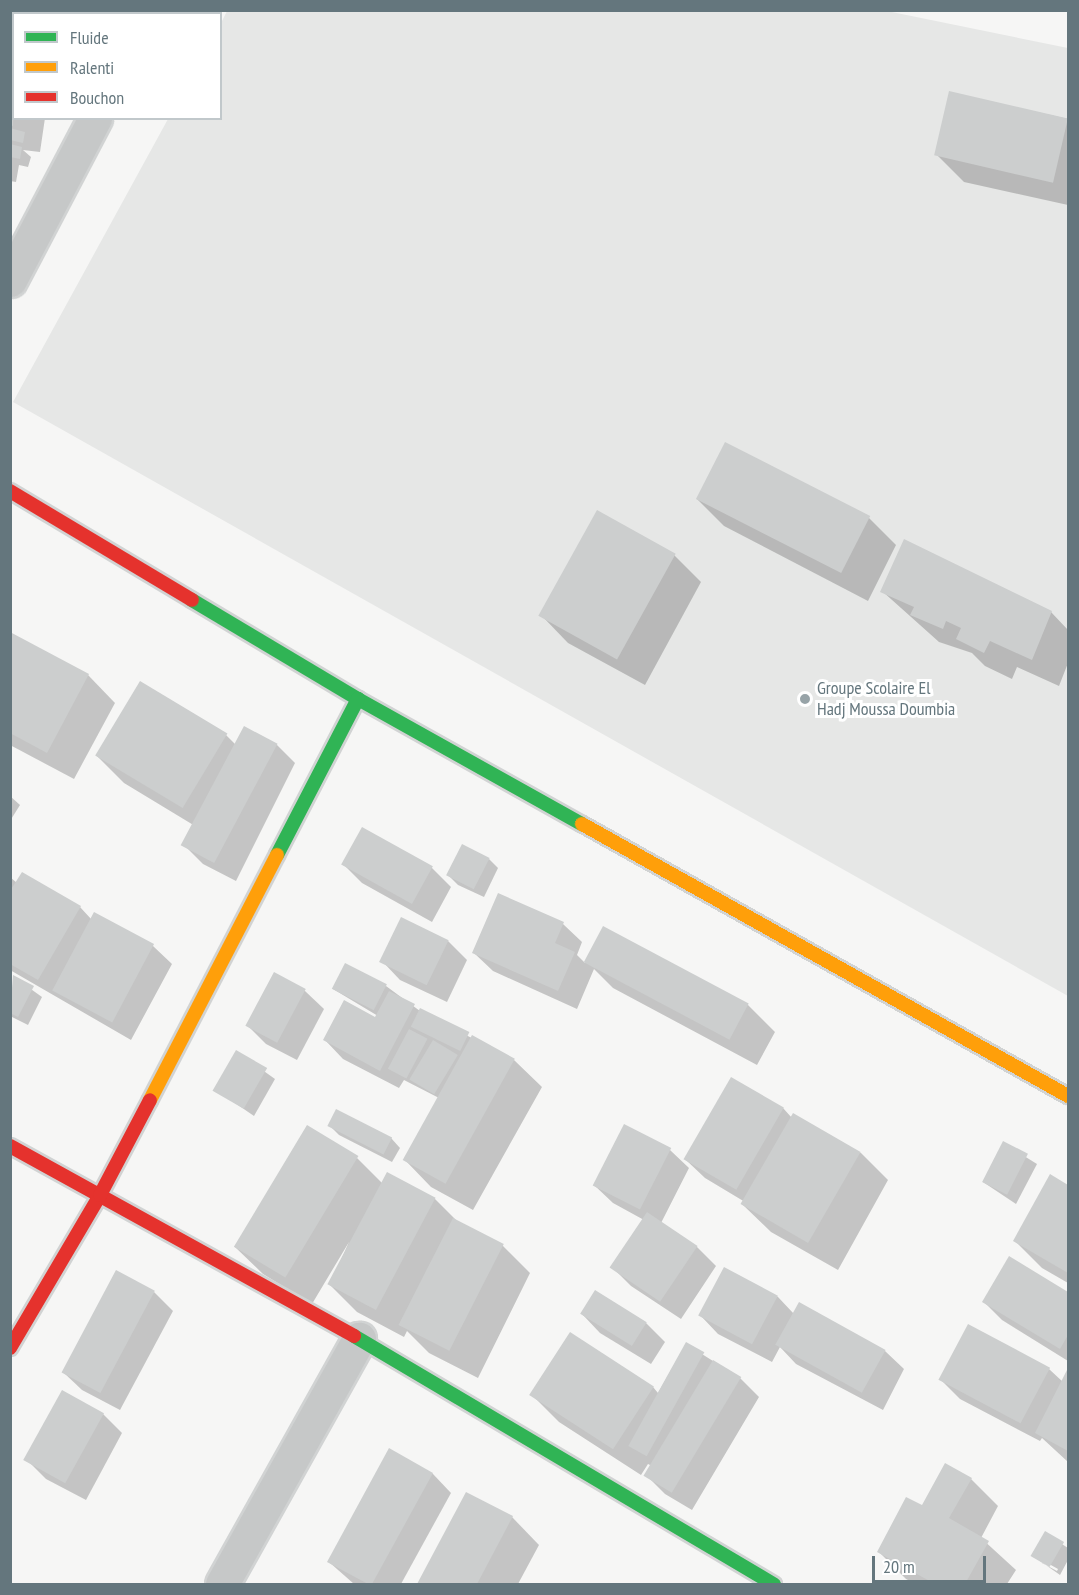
<!DOCTYPE html>
<html>
<head>
<meta charset="utf-8">
<style>
	body { margin:0 }
	#map { position:relative; width:1079px; height:1595px; overflow:hidden; background:#f6f6f5; font-family:"PT Sans Narrow",sans-serif }
	div>[style] { position:absolute }
	[style*='--x'] { left:calc(var(--x)*1px); top:calc(var(--y)*1px); width:calc(var(--w)*1px); rotate:calc(var(--a)*1deg) }
	.built>* { inset:0; background:#e6e7e6 }
	.shadow>* { inset:0; background:#0003 }
	.building>* { inset:0; background:#cccece; transform-origin:0 0 }
	.roads { filter:drop-shadow(2px 0 #d1d3d3) drop-shadow(-2px 0 #d1d3d3) drop-shadow(0 2px #d1d3d3) drop-shadow(0 -2px #d1d3d3) }
	.street>* { height:33px; margin:-16.5px; padding:0 16.5px; transform-origin:16.5px; border-radius:16.5px; background:#c6c8c8 }
	.fast>* { height:14px; margin:-7px; padding:0 7px; transform-origin:7px; border-radius:7px; background:#30b455 }
	.slow>* { height:14px; margin:-7px; padding:0 7px; transform-origin:7px; border-radius:7px; background:#ff9f0a }
	.jam>* { height:14px; margin:-7px; padding:0 7px; transform-origin:7px; border-radius:7px; background:#e5322d }
	.dots>* { width:16px; height:16px; translate:-50% -50%; box-sizing:border-box; border:3px solid #fff; border-radius:50% }
	span { translate:-50% -50%; white-space:nowrap; text-align:center; line-height:1.15; -webkit-text-stroke:6px #fff; paint-order:stroke }
	.poi-label { font-size:18px; color:#64767d }
	.left { translate:0 -50%; text-align:left }
	.frame { position:absolute; inset:0; border:12px solid #64767d; pointer-events:none }
	.legend { position:absolute; left:12px; top:12px; width:210px; height:108px; box-sizing:border-box; background:#fff; border:2px solid #c1c8cb; margin:0; padding:8px 10px; list-style:none; font-size:18px; color:#64767d }
	.legend li { display:flex; align-items:center; gap:12px; height:30px }
	.legend b { width:30px; border:2px solid #c1c8cb }
	.scale { position:absolute; left:872px; top:1556px; width:114px; height:27px; box-sizing:border-box; border:3px solid #64767d; border-top:0; padding-left:8px; font-size:18px; line-height:21px; white-space:nowrap; color:#64767d; -webkit-text-stroke:4px #fff; paint-order:stroke }
</style>
</head>
<body>
<div id="map">
	<div class="built">
		<div style="clip-path:polygon(882px 10px,1068px 48px,1068px 996px,13px 402px,168px 119px,220px 118px,221px 23px,227px 11px)"></div>
	</div>
	<div class="shadow">
		<div style="clip-path:polygon(10px 10px,101px 10px,14px 14px,14px 18px)"></div>
		<div style="clip-path:polygon(10px 54px,14px 118px,45px 118px,40px 152px,23px 150px,31px 157px,28px 167px,19px 165px,16px 182px,10px 181px)"></div>
		<div style="clip-path:polygon(950px 93px,1068px 119px,1068px 205px,964px 182px,937px 155px)"></div>
		<div style="clip-path:polygon(697px 499px,869px 518px,896px 545px,868px 601px,724px 526px)"></div>
		<div style="clip-path:polygon(674px 555px,701px 582px,645px 685px,568px 643px,541px 615px)"></div>
		<div style="clip-path:polygon(882px 591px,1051px 612px,1068px 630px,1068px 663px,1059px 686px,1017px 667px,1012px 679px,985px 666px,972px 653px,939px 642px)"></div>
		<div style="clip-path:polygon(10px 633px,88px 675px,115px 703px,74px 779px,10px 745px)"></div>
		<div style="clip-path:polygon(226px 735px,236px 745px,277px 745px,295px 763px,236px 881px,203px 864px,185px 846px,195px 826px,124px 783px,97px 756px)"></div>
		<div style="clip-path:polygon(10px 796px,20px 805px,10px 821px)"></div>
		<div style="clip-path:polygon(489px 859px,498px 868px,484px 897px,458px 885px,449px 876px)"></div>
		<div style="clip-path:polygon(343px 864px,432px 868px,451px 887px,432px 922px,362px 883px)"></div>
		<div style="clip-path:polygon(10px 877px,17px 883px,80px 907px,92px 920px,95px 914px,153px 946px,172px 964px,131px 1040px,10px 970px)"></div>
		<div style="clip-path:polygon(499px 895px,563px 924px,582px 942px,577px 955px,585px 963px,604px 928px,748px 1005px,775px 1032px,757px 1065px,613px 988px,594px 969px,577px 1009px,493px 971px,474px 953px)"></div>
		<div style="clip-path:polygon(448px 941px,467px 960px,447px 1002px,400px 980px,382px 961px)"></div>
		<div style="clip-path:polygon(275px 974px,305px 991px,324px 1009px,297px 1060px,266px 1044px,247px 1025px)"></div>
		<div style="clip-path:polygon(14px 977px,42px 997px,28px 1025px,10px 1016px)"></div>
		<div style="clip-path:polygon(386px 986px,420px 1011px,514px 1060px,542px 1087px,473px 1210px,431px 1187px,404px 1159px,439px 1098px,404px 1080px,399px 1088px,343px 1059px,325px 1040px,378px 1016px,333px 989px)"></div>
		<div style="clip-path:polygon(237px 1052px,275px 1079px,254px 1116px,216px 1090px)"></div>
		<div style="clip-path:polygon(783px 1108px,792px 1118px,794px 1115px,861px 1153px,888px 1180px,838px 1270px,771px 1232px,743px 1205px,745px 1202px,705px 1178px,686px 1160px)"></div>
		<div style="clip-path:polygon(330px 1126px,391px 1138px,400px 1148px,392px 1162px,339px 1135px)"></div>
		<div style="clip-path:polygon(625px 1126px,670px 1150px,689px 1168px,661px 1223px,697px 1247px,716px 1266px,681px 1319px,631px 1286px,613px 1268px,644px 1220px,613px 1203px,594px 1185px)"></div>
		<div style="clip-path:polygon(1003px 1143px,1037px 1164px,1016px 1204px,983px 1182px)"></div>
		<div style="clip-path:polygon(357px 1158px,383px 1184px,435px 1199px,459px 1223px,503px 1246px,530px 1273px,478px 1378px,429px 1353px,407px 1331px,404px 1337px,357px 1312px,330px 1285px,349px 1242px,312px 1304px,263px 1274px,235px 1247px)"></div>
		<div style="clip-path:polygon(1050px 1176px,1068px 1186px,1068px 1283px,1042px 1268px,1015px 1241px)"></div>
		<div style="clip-path:polygon(1010px 1258px,1068px 1294px,1068px 1361px,1002px 1320px,984px 1302px)"></div>
		<div style="clip-path:polygon(724px 1269px,778px 1297px,794px 1314px,885px 1351px,904px 1369px,883px 1410px,796px 1364px,780px 1347px,772px 1362px,718px 1334px,700px 1315px)"></div>
		<div style="clip-path:polygon(154px 1292px,173px 1311px,120px 1410px,82px 1390px,63px 1372px)"></div>
		<div style="clip-path:polygon(596px 1292px,646px 1323px,665px 1342px,651px 1364px,600px 1333px,582px 1314px)"></div>
		<div style="clip-path:polygon(969px 1326px,1049px 1369px,1063px 1382px,1068px 1371px,1068px 1462px,1042px 1438px,1040px 1441px,960px 1399px,941px 1380px)"></div>
		<div style="clip-path:polygon(686px 1344px,740px 1378px,759px 1397px,692px 1510px,665px 1494px,646px 1475px,652px 1466px,648px 1464px,641px 1475px,559px 1422px,532px 1395px,653px 1387px,658px 1393px)"></div>
		<div style="clip-path:polygon(103px 1414px,122px 1433px,86px 1500px,46px 1479px,27px 1460px)"></div>
		<div style="clip-path:polygon(390px 1450px,433px 1474px,451px 1493px,401px 1584px,354px 1584px,329px 1562px)"></div>
		<div style="clip-path:polygon(971px 1479px,998px 1506px,981px 1538px,1016px 1570px,1007px 1584px,916px 1584px,906px 1579px,878px 1551px)"></div>
		<div style="clip-path:polygon(467px 1494px,512px 1517px,539px 1545px,518px 1584px,419px 1584px)"></div>
		<div style="clip-path:polygon(evenodd,1045px 1533px,1068px 1548px,1068px 1560px,1060px 1575px,1033px 1556px,1045px 1533px,1042px 1560px,1058px 1569px,1057px 1571px,1042px 1563px,1042px 1560px)"></div>
	</div>
	<div class="building">
		<div style="clip-path:polygon(75px 10px,74px 14px,22px 11px,22px 10px)"></div>
		<div style="clip-path:polygon(10px 63px,14px 64px,13px 126px,10px 125px)"></div>
		<div style="left:949px;top:91px;width:122px;height:66px;rotate:13deg"></div>
		<div style="clip-path:polygon(10px 128px,25px 132px,23px 143px,10px 140px)"></div>
		<div style="clip-path:polygon(10px 144px,22px 147px,20px 159px,10px 157px)"></div>
		<div style="left:725px;top:442px;width:163px;height:64px;rotate:27deg"></div>
		<div style="left:597px;top:510px;width:90px;height:121px;rotate:29deg"></div>
		<div style="clip-path:polygon(904px 539px,1052px 611px,1032px 660px,990px 641px,984px 653px,956px 639px,961px 628px,946px 621px,943px 629px,910px 615px,914px 607px,880px 592px)"></div>
		<div style="clip-path:polygon(10px 632px,89px 674px,47px 753px,10px 733px)"></div>
		<div style="left:140px;top:681px;width:102px;height:87px;rotate:31deg"></div>
		<div style="left:244px;top:726px;width:38px;height:135px;rotate:28deg"></div>
		<div style="left:362px;top:827px;width:81px;height:43px;rotate:29deg"></div>
		<div style="left:462px;top:844px;width:31px;height:35px;rotate:27deg"></div>
		<div style="clip-path:polygon(22px 872px,81px 906px,38px 980px,10px 964px,10px 891px)"></div>
		<div style="clip-path:polygon(498px 893px,564px 922px,555px 943px,575px 952px,558px 991px,472px 953px)"></div>
		<div style="left:94px;top:912px;width:68px;height:89px;rotate:28deg"></div>
		<div style="left:401px;top:917px;width:53px;height:50px;rotate:26deg"></div>
		<div style="left:603px;top:926px;width:165px;height:41px;rotate:28deg"></div>
		<div style="left:345px;top:963px;width:47px;height:29px;rotate:27deg"></div>
		<div style="left:274px;top:972px;width:36px;height:61px;rotate:28deg"></div>
		<div style="clip-path:polygon(13px 975px,34px 986px,18px 1017px,10px 1013px)"></div>
		<div style="clip-path:polygon(389px 991px,415px 1004px,380px 1071px,323px 1040px,344px 1000px,375px 1017px)"></div>
		<div style="left:420px;top:1008px;width:55px;height:21px;rotate:26deg"></div>
		<div style="left:409px;top:1029px;width:21px;height:45px;rotate:28deg"></div>
		<div style="left:472px;top:1035px;width:49px;height:143px;rotate:29deg"></div>
		<div style="left:433px;top:1040px;width:29px;height:46px;rotate:31deg"></div>
		<div style="left:236px;top:1050px;width:36px;height:47px;rotate:30deg"></div>
		<div style="left:731px;top:1077px;width:61px;height:95px;rotate:30deg"></div>
		<div style="left:336px;top:1109px;width:63px;height:19px;rotate:27deg"></div>
		<div style="left:793px;top:1113px;width:78px;height:105px;rotate:30deg"></div>
		<div style="left:624px;top:1124px;width:53px;height:69px;rotate:27deg"></div>
		<div style="left:307px;top:1125px;width:60px;height:142px;rotate:31deg"></div>
		<div style="left:1003px;top:1141px;width:28px;height:46px;rotate:27deg"></div>
		<div style="left:387px;top:1172px;width:55px;height:127px;rotate:28deg"></div>
		<div style="clip-path:polygon(1050px 1174px,1068px 1185px,1068px 1273px,1013px 1241px)"></div>
		<div style="left:647px;top:1212px;width:61px;height:67px;rotate:34deg"></div>
		<div style="left:453px;top:1218px;width:57px;height:120px;rotate:27deg"></div>
		<div style="clip-path:polygon(1009px 1256px,1068px 1292px,1068px 1335px,1060px 1349px,982px 1302px)"></div>
		<div style="left:724px;top:1267px;width:61px;height:55px;rotate:28deg"></div>
		<div style="left:116px;top:1270px;width:44px;height:116px;rotate:28deg"></div>
		<div style="left:595px;top:1290px;width:61px;height:28px;rotate:32deg"></div>
		<div style="left:799px;top:1302px;width:99px;height:49px;rotate:29deg"></div>
		<div style="left:968px;top:1324px;width:93px;height:63px;rotate:28deg"></div>
		<div style="left:570px;top:1332px;width:100px;height:75px;rotate:33deg"></div>
		<div style="left:686px;top:1342px;width:21px;height:119px;rotate:29deg"></div>
		<div style="left:713px;top:1360px;width:33px;height:135px;rotate:31deg"></div>
		<div style="clip-path:polygon(1068px 1368px,1068px 1451px,1035px 1433px)"></div>
		<div style="left:62px;top:1390px;width:48px;height:80px;rotate:29deg"></div>
		<div style="clip-path:polygon(389px 1448px,433px 1473px,372px 1584px,368px 1584px,327px 1562px)"></div>
		<div style="clip-path:polygon(945px 1463px,972px 1478px,949px 1518px,989px 1541px,965px 1584px,935px 1584px,877px 1552px,906px 1497px,922px 1505px)"></div>
		<div style="clip-path:polygon(466px 1492px,513px 1516px,477px 1584px,417px 1584px)"></div>
		<div style="left:1045px;top:1531px;width:22px;height:29px;rotate:30deg"></div>
	</div>
	<div class="roads">
		<div class="street">
			<div style="--x:150;--y:14;--w:4;--a:-63"></div>
			<div style="--x:10;--y:280;--w:183;--a:-62.3"></div>
			<div style="--x:222;--y:1584;--w:281;--a:-60.8"></div>
		</div>
		<div class="fast">
			<div style="--x:192;--y:600;--w:193;--a:30.8"></div>
			<div style="--x:358;--y:699;--w:257;--a:29.2"></div>
			<div style="--x:277;--y:855;--w:176;--a:-62.6"></div>
			<div style="--x:354;--y:1336;--w:488;--a:30.6"></div>
		</div>
		<div class="slow">
			<div style="--x:582;--y:824;--w:557;--a:29.23"></div>
			<div style="--x:150;--y:1100;--w:276;--a:-62.6"></div>
		</div>
		<div class="jam">
			<div style="--x:10;--y:491;--w:212;--a:30.9"></div>
			<div style="--x:10;--y:1146;--w:393;--a:28.9"></div>
			<div style="--x:10;--y:1348;--w:178;--a:-59.5"></div>
			<div style="--x:100;--y:1195;--w:107;--a:-62.2"></div>
		</div>
	</div>
	<div class="dots">
		<div style="left:805px;top:699px;background:#97a3a7"></div>
	</div>
	<div class="poi-label">
		<span class="left" style="left:817px;top:699px">Groupe Scolaire El<br>Hadj Moussa Doumbia</span>
	</div>
	<div class="frame"></div>
	<ul class="legend">
	<li><b style="height:8px;background:#30b455"></b>Fluide</li>
	<li><b style="height:8px;background:#ff9f0a"></b>Ralenti</li>
	<li><b style="height:8px;background:#e5322d"></b>Bouchon</li>
	</ul>
	<div class="scale">20 m</div>
</div>
</body>
</html>
